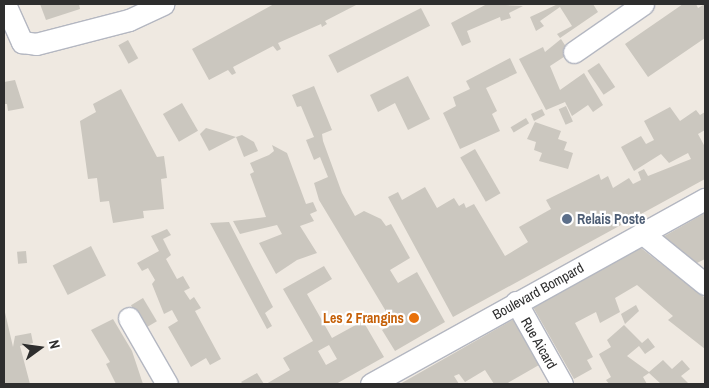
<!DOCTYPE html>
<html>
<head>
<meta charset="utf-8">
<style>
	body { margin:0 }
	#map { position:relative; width:709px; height:388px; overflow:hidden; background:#efe9e1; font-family:"Archivo Narrow",sans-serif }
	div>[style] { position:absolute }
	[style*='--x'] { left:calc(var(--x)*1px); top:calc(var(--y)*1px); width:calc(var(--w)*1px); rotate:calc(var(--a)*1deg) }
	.building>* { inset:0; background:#cbc7bf; transform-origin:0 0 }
	.roads { filter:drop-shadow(1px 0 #b4b7c1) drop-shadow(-1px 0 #b4b7c1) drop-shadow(0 1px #b4b7c1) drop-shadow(0 -1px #b4b7c1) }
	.minor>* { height:21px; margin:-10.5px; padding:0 10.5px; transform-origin:10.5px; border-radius:10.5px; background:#fff }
	.dots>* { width:14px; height:14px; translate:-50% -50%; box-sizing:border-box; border:2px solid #fff; border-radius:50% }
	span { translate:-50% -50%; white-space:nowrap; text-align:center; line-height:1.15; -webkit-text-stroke:4.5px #fff; paint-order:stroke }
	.service-label { font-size:14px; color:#4e5e75; font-weight:700 }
	.left { translate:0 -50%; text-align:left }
	.street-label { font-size:14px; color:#2e2e2e }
	.food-label { font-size:14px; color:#c56008; font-weight:700 }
	.right { translate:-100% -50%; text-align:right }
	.frame { position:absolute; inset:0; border:5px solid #2e2e2e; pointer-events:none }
	.north { position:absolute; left:15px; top:323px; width:50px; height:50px; -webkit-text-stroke:4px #fff; paint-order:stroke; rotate:76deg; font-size:14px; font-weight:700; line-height:20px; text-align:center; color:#2e2e2e }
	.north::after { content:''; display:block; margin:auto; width:18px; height:22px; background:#2e2e2e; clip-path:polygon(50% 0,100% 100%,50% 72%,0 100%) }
</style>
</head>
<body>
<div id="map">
	<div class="building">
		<div style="clip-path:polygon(40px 4px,79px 4px,80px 9px,46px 20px)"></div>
		<div style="clip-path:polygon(274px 4px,358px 4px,325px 21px,327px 24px,322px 27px,321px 24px,278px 43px,281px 49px,277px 51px,273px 46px,233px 67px,236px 73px,232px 75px,228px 70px,209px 80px,192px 49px)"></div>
		<div style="clip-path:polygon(487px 4px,523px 6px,509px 13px,511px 18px,501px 21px,500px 17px,467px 31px,471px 42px,462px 46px,451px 23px)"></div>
		<div style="clip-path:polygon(558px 4px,593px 4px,598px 12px,560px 38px,557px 34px,572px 26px,560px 7px,540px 21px,544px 26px,536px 31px,530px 17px)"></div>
		<div style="clip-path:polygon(683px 4px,696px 4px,698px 8px,705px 4px,705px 38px,648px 77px,625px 44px)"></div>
		<div style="left:421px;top:8px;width:20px;height:104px;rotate:63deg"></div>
		<div style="clip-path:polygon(561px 39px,570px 53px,550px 66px,560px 90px,584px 73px,603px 105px,593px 112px,588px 105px,572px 116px,565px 102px,546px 110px,519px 59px,543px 47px,545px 52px)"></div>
		<div style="left:128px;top:40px;width:21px;height:11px;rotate:61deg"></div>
		<div style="clip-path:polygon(510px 58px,517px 73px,486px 88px,497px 111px,492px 114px,500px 131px,460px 149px,443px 113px,456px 106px,453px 97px,470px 89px,466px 81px)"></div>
		<div style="left:599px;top:63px;width:29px;height:14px;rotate:56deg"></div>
		<div style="clip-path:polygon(408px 76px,430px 119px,408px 130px,395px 103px,378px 112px,370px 95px)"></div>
		<div style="clip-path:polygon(15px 80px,24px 108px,8px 111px,7px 104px,4px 104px,4px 82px)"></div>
		<div style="clip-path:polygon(314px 86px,332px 130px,322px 134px,323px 141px,342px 193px,355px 216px,364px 211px,381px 219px,386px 226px,391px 224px,410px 258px,390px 270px,398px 283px,417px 272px,445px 322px,395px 351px,382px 330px,393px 323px,319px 200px,314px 183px,328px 177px,320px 157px,314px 160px,306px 140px,314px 137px,301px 106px,297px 107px,292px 95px)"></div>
		<div style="clip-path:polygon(121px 89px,157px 157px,164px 156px,167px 178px,161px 179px,164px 209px,143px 211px,144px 218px,113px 223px,109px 201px,100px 202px,97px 178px,88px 179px,80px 121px,96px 112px,93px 104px)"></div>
		<div style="left:182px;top:103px;width:32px;height:22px;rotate:60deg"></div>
		<div style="left:566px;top:106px;width:17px;height:8px;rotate:66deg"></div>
		<div style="clip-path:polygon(670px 107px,680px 121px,696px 110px,700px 115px,705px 112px,705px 130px,698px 134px,705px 147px,705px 179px,453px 317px,388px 197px,398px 192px,402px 200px,425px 187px,437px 208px,454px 198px,459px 206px,464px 203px,466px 208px,474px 204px,505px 256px,528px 242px,519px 227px,551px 209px,546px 200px,599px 174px,601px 180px,608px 176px,613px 188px,629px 178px,633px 184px,641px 180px,638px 172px,644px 169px,648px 176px,691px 159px,688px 153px,669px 163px,661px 154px,634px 171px,621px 147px,641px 136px,646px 144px,654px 140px,644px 121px)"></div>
		<div style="clip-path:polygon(542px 109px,545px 115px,534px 121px,531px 114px)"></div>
		<div style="left:526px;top:118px;width:6px;height:18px;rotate:59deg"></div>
		<div style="clip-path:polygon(535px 122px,561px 131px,558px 139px,567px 142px,564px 150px,573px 153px,568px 169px,539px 161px,542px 153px,534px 150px,536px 142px,527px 139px)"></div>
		<div style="clip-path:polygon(206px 128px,236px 137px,209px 151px,200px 134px)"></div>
		<div style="clip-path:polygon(242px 135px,254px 142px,258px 151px,244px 157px,236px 137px)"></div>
		<div style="clip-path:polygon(272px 145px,287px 153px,306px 204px,313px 202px,317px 211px,310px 214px,314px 221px,300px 226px,317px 253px,297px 260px,276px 274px,259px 243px,282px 234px,277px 225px,240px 234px,233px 221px,266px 217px,250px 174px,254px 172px,250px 163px,269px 155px,274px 151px)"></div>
		<div style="left:475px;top:149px;width:51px;height:17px;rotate:60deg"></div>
		<div style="clip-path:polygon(705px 213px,705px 259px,695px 264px,661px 238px)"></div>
		<div style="clip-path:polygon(229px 222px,273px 307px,265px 313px,272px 326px,267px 329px,210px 223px)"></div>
		<div style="clip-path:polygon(167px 229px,171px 235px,163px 239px,171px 255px,166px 259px,177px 279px,183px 276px,190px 288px,184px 291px,190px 300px,194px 297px,201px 308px,195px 311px,221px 359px,210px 365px,206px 358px,191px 367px,168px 327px,178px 321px,172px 310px,164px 314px,152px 284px,155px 280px,148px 268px,142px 271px,137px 263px,159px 251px,151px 236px)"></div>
		<div style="left:91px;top:246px;width:33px;height:43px;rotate:63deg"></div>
		<div style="clip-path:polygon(641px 248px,705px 298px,705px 349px,668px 320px,673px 316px,637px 285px,615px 298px,620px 312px,600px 323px,596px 312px,575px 323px,593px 357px,587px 360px,592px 369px,574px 379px,533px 307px)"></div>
		<div style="left:26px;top:251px;width:12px;height:9px;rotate:85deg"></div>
		<div style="clip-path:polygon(evenodd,324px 266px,332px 279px,307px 294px,332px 338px,363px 321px,384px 357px,336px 384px,266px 384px,290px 370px,283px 358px,313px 341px,283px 289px,324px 266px,329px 345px,337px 359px,326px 365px,318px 351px,329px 345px)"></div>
		<div style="left:143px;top:298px;width:27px;height:14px;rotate:59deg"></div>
		<div style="clip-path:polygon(636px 305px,639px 311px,625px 324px,621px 314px)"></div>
		<div style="clip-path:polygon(4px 308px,13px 347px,15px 336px,31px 333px,33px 343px,20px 346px,30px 384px,4px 384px)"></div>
		<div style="clip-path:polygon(113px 319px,132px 351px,143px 384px,116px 384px,106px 364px,110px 362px,91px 330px)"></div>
		<div style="clip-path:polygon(514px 319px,539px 365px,506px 384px,494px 384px,485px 370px,465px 382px,459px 374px,454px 376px,459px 384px,400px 384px)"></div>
		<div style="clip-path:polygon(624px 325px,642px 343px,648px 338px,655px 347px,645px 354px,639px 346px,627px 356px,649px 372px,663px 360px,672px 369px,682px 360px,690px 369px,681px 376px,689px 384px,661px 384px,649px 373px,643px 377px,647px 384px,609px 384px,606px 380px,611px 377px,599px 354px,611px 347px,607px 340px)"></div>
		<div style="clip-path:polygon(257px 373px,264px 384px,243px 384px,241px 382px)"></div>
	</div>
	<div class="roads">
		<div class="minor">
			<div style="--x:5;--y:4;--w:42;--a:65.9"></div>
			<div style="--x:22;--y:42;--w:14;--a:8"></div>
			<div style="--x:36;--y:44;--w:96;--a:-14.5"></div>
			<div style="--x:129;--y:20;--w:38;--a:-25"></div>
			<div style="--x:574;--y:52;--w:84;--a:-34.8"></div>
			<div style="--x:642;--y:233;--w:81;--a:39"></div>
			<div style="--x:516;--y:302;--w:94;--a:60.7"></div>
			<div style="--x:129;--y:318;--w:76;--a:60.1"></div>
			<div style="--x:371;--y:384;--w:382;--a:-29"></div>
		</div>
	</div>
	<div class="dots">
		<div style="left:567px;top:219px;background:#5c6f8a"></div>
		<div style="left:414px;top:318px;background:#e8710a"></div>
	</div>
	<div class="service-label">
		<span class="left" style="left:577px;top:219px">Relais Poste</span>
	</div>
	<div class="street-label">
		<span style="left:538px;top:291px;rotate:-29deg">Boulevard Bompard</span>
		<span style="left:539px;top:343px;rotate:60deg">Rue Aicard</span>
	</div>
	<div class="food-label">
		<span class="right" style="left:404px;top:318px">Les 2 Frangins</span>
	</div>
	<div class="frame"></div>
	<div class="north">N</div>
</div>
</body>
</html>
